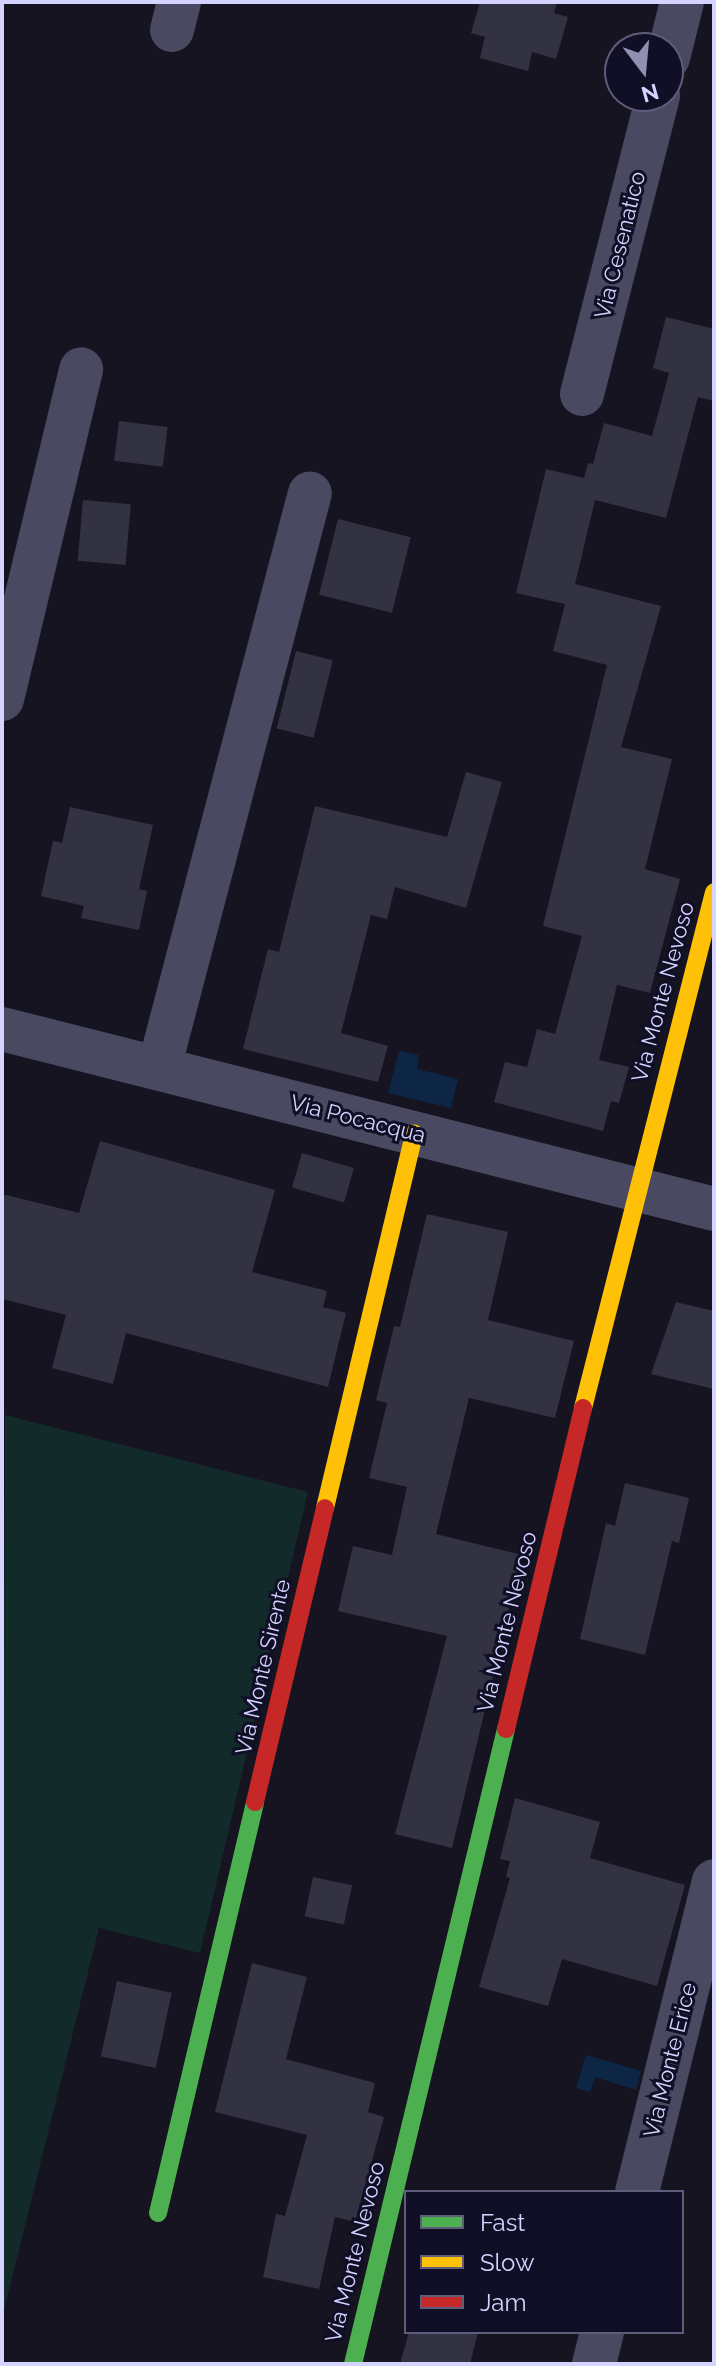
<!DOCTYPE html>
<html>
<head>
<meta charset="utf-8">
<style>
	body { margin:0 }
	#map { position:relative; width:716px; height:2366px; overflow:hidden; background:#151420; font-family:Raleway,sans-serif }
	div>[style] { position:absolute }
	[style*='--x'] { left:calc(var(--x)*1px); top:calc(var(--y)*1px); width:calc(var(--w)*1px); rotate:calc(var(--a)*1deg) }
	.green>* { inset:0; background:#122b2a }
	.water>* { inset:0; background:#0e2646 }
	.building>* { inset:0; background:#333242; transform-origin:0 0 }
	.street>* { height:44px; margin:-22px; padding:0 22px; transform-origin:22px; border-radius:22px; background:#494961 }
	.fast>* { height:18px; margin:-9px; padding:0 9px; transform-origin:9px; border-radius:9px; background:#4caf50 }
	.slow>* { height:18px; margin:-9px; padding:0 9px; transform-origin:9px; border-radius:9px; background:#ffc107 }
	.jam>* { height:18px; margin:-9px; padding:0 9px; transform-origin:9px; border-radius:9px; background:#c62828 }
	span { translate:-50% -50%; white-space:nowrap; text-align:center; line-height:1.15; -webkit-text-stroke:6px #110f25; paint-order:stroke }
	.street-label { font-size:22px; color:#d5d3ff }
	.frame { position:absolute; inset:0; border:4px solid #d5d3ff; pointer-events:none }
	.legend { position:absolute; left:404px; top:2190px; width:280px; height:144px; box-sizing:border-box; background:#110f25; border:2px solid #5f5d7c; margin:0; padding:10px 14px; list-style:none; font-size:24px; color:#d5d3ff }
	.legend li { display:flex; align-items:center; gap:16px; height:40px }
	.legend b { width:40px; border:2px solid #5f5d7c }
	.north { position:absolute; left:604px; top:32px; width:80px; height:80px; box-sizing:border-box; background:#110f25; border:2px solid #5f5d7c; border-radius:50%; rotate:164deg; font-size:22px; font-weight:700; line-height:32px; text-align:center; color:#d5d3ff }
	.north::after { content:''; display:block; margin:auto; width:28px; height:36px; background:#9290b1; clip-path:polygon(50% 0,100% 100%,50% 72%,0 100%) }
</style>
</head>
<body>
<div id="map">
	<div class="green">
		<div style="clip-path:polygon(5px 1415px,308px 1492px,200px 1953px,99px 1928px,2px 2318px)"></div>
	</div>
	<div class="water">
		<div style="clip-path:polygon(399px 1051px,419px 1055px,417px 1069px,458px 1079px,451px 1108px,388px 1093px)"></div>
		<div style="clip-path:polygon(586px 2055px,641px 2071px,636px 2090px,595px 2077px,590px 2092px,576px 2088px)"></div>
	</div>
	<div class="building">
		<div style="clip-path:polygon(480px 2px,557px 2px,554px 13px,568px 17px,556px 59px,532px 52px,528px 71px,480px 58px,485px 37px,471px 33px)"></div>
		<div style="clip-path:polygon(666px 317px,714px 329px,714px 401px,698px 397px,666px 518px,595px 500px,575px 584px,661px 606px,621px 747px,672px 759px,645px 869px,680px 879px,650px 993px,617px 985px,599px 1060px,629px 1067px,619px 1103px,611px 1101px,603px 1131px,494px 1102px,505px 1062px,527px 1067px,537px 1029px,555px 1034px,582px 936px,543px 926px,607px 665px,553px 651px,565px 604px,516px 593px,546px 469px,584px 478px,588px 463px,593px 464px,604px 423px,652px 436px,669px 373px,653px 368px)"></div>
		<div style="left:119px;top:421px;width:49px;height:40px;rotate:7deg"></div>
		<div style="left:83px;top:500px;width:48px;height:61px;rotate:5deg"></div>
		<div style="left:338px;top:519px;width:75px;height:78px;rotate:14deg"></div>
		<div style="left:296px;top:651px;width:38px;height:80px;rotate:14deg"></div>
		<div style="clip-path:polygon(466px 772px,502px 782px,466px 908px,395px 887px,387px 919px,371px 915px,341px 1033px,388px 1046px,378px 1082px,243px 1049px,268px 949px,279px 952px,315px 806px,447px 837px)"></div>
		<div style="clip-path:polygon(70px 807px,153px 825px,139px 889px,147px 891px,139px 930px,81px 918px,84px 906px,41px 896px,53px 841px,62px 843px)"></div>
		<div style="clip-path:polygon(100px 1141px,275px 1190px,252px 1272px,327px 1291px,323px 1307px,346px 1313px,328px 1387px,126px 1333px,113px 1384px,52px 1368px,66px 1315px,2px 1299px,2px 1194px,79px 1213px)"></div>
		<div style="left:302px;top:1153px;width:54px;height:36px;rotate:16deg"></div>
		<div style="clip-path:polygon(427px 1214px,508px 1232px,488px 1320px,574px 1341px,555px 1418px,469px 1398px,436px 1534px,522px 1555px,452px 1848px,395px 1834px,447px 1636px,338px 1611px,353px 1546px,392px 1555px,407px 1487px,369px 1478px,387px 1403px,376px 1400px,394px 1326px,400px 1327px)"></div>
		<div style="clip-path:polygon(676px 1302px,714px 1311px,714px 1389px,651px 1374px)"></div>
		<div style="clip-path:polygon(625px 1483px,689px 1498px,679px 1543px,672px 1541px,645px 1655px,580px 1639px,606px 1523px,615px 1526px)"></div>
		<div style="clip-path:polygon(515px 1798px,600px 1822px,590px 1858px,685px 1885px,657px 1986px,562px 1959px,548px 2006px,479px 1987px,510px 1878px,506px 1877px,510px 1861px,500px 1859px)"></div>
		<div style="left:313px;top:1877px;width:40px;height:40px;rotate:12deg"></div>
		<div style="clip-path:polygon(252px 1963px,307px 1977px,286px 2059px,375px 2083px,368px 2112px,384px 2117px,355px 2222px,335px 2217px,319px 2289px,263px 2277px,276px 2214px,285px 2216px,307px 2135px,215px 2112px)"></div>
		<div style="left:117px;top:1981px;width:56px;height:77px;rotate:12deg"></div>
		<div style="clip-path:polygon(409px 2332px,478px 2332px,470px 2364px,400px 2364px)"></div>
	</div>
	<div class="street">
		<div style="--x:172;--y:30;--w:29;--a:-76"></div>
		<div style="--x:668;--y:58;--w:58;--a:-76"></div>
		<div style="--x:582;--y:394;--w:308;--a:-75.7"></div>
		<div style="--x:2;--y:699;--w:339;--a:-76.5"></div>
		<div style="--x:2;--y:1029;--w:734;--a:14.19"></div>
		<div style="--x:159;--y:1068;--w:594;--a:-75.29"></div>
		<div style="--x:637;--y:2192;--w:320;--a:-76.1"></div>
		<div style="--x:594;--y:2364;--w:33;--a:-76"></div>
	</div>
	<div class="fast">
		<div style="--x:158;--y:2213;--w:422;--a:-76.7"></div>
		<div style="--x:353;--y:2364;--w:653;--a:-76.45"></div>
	</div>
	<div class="slow">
		<div style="--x:583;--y:1408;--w:532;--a:-75.75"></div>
		<div style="--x:325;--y:1508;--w:385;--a:-76.6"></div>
	</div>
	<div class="jam">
		<div style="--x:506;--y:1729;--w:330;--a:-76.5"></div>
		<div style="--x:255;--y:1802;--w:302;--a:-76.6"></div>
	</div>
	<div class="street-label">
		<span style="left:620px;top:245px;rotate:-76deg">Via Cesenatico</span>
		<span style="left:663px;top:992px;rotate:-75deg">Via Monte Nevoso</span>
		<span style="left:358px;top:1119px;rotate:14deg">Via Pocacqua</span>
		<span style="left:507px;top:1622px;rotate:-76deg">Via Monte Nevoso</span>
		<span style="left:263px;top:1667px;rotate:-77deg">Via Monte Sirente</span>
		<span style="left:670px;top:2060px;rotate:-76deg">Via Monte Erice</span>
		<span style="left:355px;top:2252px;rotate:-76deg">Via Monte Nevoso</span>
	</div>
	<div class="frame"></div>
	<ul class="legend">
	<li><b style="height:10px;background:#4caf50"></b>Fast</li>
	<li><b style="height:10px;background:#ffc107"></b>Slow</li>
	<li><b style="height:10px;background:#c62828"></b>Jam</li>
	</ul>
	<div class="north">N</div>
</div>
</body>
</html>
